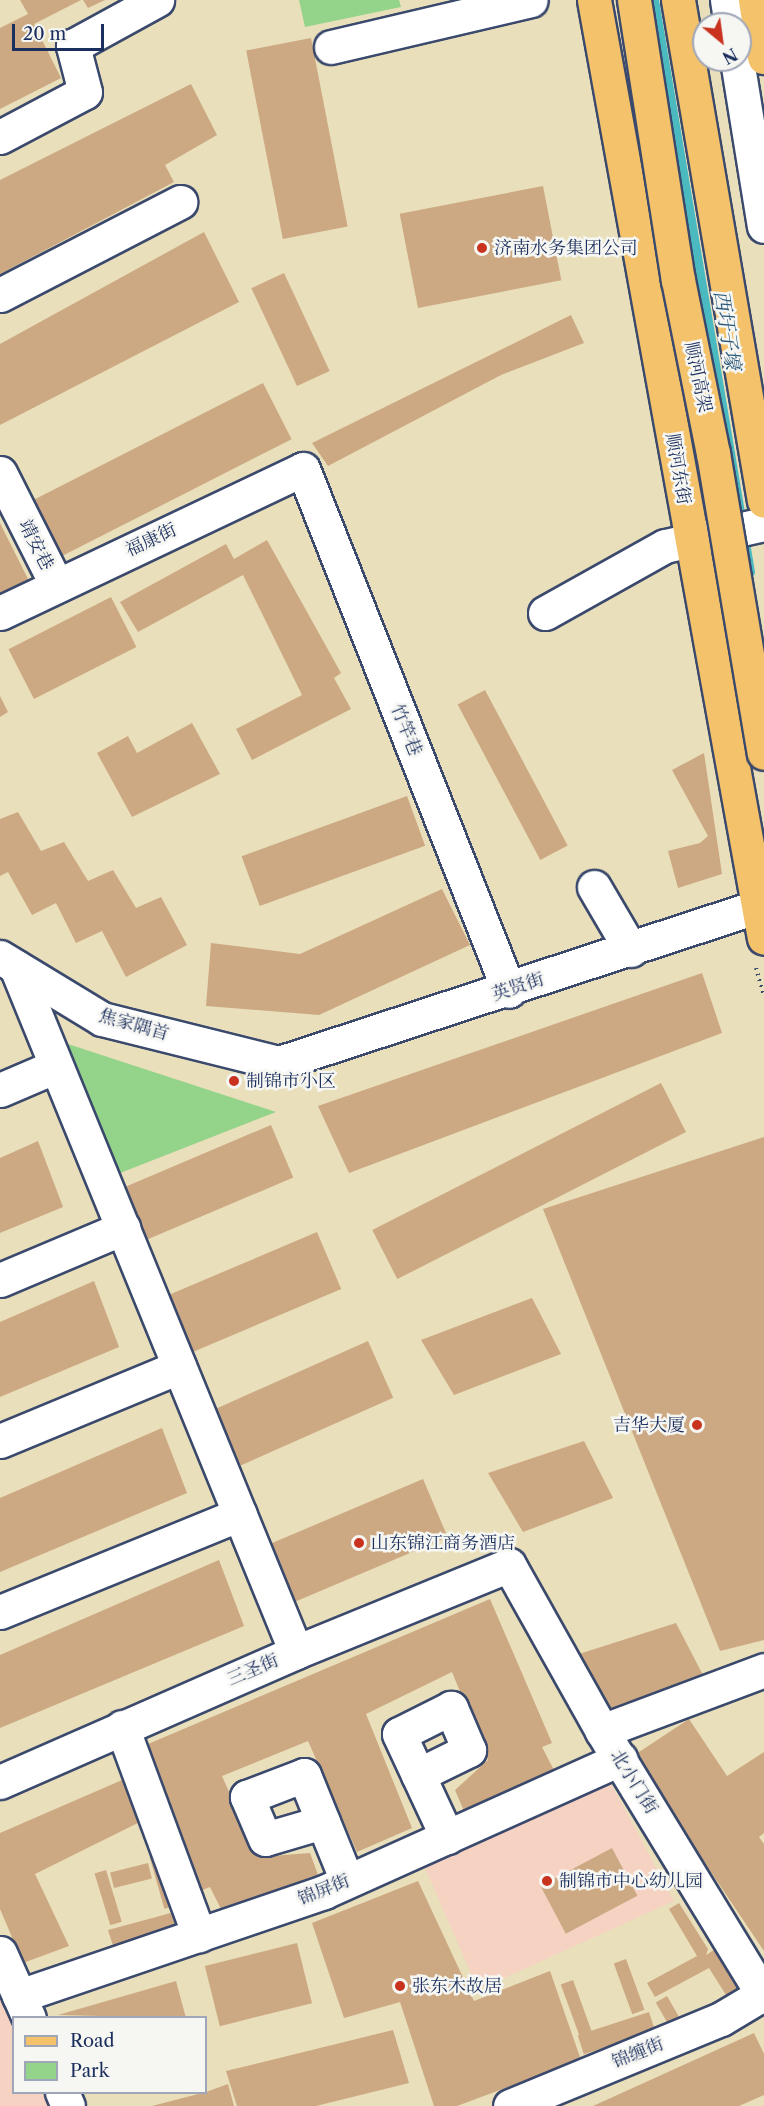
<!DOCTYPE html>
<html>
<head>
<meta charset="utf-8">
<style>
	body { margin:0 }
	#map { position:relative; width:764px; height:2106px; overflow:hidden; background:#e9dfbb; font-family:"Libre Caslon Text","Noto Serif SC",serif }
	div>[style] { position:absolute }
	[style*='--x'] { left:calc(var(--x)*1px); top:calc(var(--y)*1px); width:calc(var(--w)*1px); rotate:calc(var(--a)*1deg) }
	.built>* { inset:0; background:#f6d2c3 }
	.green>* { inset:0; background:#94d38a }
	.stream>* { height:9px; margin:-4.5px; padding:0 4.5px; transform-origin:4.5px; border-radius:4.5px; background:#4ab9c0 }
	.building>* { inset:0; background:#cca982; transform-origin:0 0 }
	.path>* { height:4px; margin-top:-2px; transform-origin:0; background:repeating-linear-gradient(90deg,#3a496c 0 1.5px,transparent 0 6px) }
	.roads { filter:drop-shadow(2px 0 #3a496c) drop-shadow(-2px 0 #3a496c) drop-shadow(0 2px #3a496c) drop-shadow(0 -2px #3a496c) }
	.minor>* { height:33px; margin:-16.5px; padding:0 16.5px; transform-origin:16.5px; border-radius:16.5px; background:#fff }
	.major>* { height:33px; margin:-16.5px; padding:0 16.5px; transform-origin:16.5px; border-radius:16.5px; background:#f4c26a }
	.highway>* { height:33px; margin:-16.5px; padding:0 16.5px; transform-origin:16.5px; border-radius:16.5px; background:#f4c26a }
	.bridges { filter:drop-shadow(2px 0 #3a496c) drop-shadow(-2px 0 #3a496c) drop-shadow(0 2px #3a496c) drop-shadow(0 -2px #3a496c) }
	.highway-bridge>* { height:33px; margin:-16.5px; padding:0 16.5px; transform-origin:16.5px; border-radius:16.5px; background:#f4c26a }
	.dots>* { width:16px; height:16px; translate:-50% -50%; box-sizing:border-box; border:3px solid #f6f6f2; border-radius:50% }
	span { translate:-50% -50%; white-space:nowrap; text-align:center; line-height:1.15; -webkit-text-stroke:5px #f6f6f2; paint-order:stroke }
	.poi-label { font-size:18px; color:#1b2f5e }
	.left { translate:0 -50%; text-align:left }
	.right { translate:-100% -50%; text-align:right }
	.street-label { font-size:18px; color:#1b2f5e }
	.water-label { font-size:20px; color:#29587b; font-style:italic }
	.legend { position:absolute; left:12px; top:2016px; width:195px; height:78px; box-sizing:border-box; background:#f6f6f2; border:2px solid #9ea6b7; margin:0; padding:8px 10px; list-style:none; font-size:18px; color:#1b2f5e }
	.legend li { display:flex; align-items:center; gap:12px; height:30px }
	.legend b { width:30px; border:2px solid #9ea6b7 }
	.north { position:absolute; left:692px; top:12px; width:60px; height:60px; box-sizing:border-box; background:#f6f6f2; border:2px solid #9ea6b7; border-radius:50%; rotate:151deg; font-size:16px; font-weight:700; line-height:24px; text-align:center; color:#1b2f5e }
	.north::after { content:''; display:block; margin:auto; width:21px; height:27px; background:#c8321e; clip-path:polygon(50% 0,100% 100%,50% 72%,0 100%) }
	.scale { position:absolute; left:12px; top:24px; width:92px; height:27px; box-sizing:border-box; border:3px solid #1b2f5e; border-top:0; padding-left:8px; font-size:18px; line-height:21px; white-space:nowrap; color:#1b2f5e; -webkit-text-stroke:4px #f6f6f2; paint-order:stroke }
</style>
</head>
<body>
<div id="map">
	<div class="built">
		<div style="clip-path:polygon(610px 1782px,674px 1901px,484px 1987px,474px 1980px,422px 1861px)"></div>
		<div style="clip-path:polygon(0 1953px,14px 2018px,14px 2092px,62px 2093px,68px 2106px,0 2106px)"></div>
	</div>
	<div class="green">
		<div style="clip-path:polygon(299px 0,399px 0,401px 7px,305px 27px)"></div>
		<div style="clip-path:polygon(68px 1044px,276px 1112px,115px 1175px)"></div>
	</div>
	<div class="stream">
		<div style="--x:654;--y:0;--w:580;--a:80.47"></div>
	</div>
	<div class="building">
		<div style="clip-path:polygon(20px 0,81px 0,34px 24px,61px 78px,0 109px,0 28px,28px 14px)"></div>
		<div style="clip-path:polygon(83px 0,105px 0,88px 8px)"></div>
		<div style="left:311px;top:38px;width:192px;height:66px;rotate:79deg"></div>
		<div style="clip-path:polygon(191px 84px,217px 135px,165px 165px,174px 182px,0 274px,0 180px)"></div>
		<div style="left:543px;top:186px;width:96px;height:146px;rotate:79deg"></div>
		<div style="clip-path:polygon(204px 232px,239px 302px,0 425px,0 344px)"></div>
		<div style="left:284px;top:273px;width:108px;height:36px;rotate:65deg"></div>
		<div style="clip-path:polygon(571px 315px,584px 343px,501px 375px,328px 466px,312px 443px)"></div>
		<div style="left:263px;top:383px;width:63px;height:261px;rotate:63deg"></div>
		<div style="clip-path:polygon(0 523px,30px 583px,0 599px)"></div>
		<div style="clip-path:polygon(267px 540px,341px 673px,334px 678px,351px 709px,252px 760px,236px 729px,302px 695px,243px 575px,138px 632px,120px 602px,226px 544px,234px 559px)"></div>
		<div style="left:111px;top:597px;width:56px;height:115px;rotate:63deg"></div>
		<div style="left:485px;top:690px;width:176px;height:31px;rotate:62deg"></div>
		<div style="clip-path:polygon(0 696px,8px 712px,0 717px)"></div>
		<div style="clip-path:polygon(192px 723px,220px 774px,132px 817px,97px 753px,128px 736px,137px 753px)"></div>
		<div style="clip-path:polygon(704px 753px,722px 874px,678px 888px,668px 851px,700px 843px,708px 836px,672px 770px)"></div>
		<div style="left:407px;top:796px;width:53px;height:176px;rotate:70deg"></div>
		<div style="clip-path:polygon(18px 812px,41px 851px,64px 842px,88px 881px,113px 870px,136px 908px,161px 897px,187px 945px,126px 977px,102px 931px,76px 943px,56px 903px,32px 915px,8px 872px,0 876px,0 819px)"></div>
		<div style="clip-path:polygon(442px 889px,470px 945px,319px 1015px,206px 1006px,211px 943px,300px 954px)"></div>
		<div style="clip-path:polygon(702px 973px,722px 1033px,349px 1173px,318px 1106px)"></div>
		<div style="left:661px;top:1083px;width:55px;height:324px;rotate:63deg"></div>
		<div style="left:271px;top:1125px;width:57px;height:167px;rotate:67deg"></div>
		<div style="clip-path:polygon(764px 1137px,764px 1640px,720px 1651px,543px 1209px)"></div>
		<div style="clip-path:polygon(38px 1141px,63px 1207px,0 1233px,0 1158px)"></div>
		<div style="left:317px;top:1232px;width:62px;height:167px;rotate:67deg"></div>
		<div style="clip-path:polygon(94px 1281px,119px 1347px,0 1397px,0 1322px)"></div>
		<div style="clip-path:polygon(532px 1298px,561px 1354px,454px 1395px,421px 1340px)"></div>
		<div style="left:368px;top:1341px;width:62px;height:167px;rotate:66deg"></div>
		<div style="clip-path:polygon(162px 1428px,187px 1493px,0 1572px,0 1498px)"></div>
		<div style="clip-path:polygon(584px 1441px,613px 1498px,523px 1532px,488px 1473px)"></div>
		<div style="left:423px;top:1479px;width:63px;height:167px;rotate:67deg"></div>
		<div style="clip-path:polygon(219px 1560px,244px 1626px,0 1728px,0 1655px)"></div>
		<div style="clip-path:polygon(490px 1599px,552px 1743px,542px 1747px,558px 1778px,467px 1818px,455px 1790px,488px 1760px,452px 1672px,366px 1714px,412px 1828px,357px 1852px,308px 1741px,222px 1776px,258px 1857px,310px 1853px,321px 1883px,225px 1917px,210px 1887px,200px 1891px,141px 1747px)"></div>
		<div style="clip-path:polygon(676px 1623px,705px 1679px,614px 1713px,579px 1654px)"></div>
		<div style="clip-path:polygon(689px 1719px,727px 1776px,764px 1752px,764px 1833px,759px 1837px,764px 1844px,764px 1951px,633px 1756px)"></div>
		<div style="clip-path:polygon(129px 1777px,148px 1818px,35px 1874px,69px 1946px,23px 1963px,0 1909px,0 1833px)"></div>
		<div style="left:612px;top:1848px;width:54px;height:81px;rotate:62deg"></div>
		<div style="left:163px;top:1853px;width:54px;height:14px;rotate:74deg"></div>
		<div style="left:148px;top:1863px;width:16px;height:39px;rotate:76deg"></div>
		<div style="left:106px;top:1870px;width:54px;height:12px;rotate:73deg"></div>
		<div style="clip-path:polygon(418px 1881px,474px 2001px,550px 1971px,581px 2060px,457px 2106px,434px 2106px,400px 2002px,344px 2018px,312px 1923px)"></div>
		<div style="clip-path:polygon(679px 1903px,708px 1949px,706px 1955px,714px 1950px,742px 1997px,731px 2003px,709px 1968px,655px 1997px,647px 1983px,697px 1956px,669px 1909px)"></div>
		<div style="clip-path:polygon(182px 1910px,186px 1925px,114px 1949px,108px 1930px)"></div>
		<div style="left:297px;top:1943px;width:62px;height:95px;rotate:76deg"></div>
		<div style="left:626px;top:1959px;width:54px;height:13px;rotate:70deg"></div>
		<div style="left:573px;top:1980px;width:54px;height:13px;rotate:70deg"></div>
		<div style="clip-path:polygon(176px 1981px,186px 2018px,58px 2015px)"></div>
		<div style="left:667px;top:1996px;width:34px;height:13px;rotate:60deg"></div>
		<div style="left:649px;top:2012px;width:20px;height:75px;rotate:72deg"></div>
		<div style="clip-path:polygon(393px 2030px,409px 2083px,316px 2106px,237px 2106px,226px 2071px)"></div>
		<div style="clip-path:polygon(754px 2033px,764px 2054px,764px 2095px,739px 2106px,593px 2106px)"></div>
		<div style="clip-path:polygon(228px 2084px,234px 2106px,152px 2106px,206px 2092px)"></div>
	</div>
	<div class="path">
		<div style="--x:756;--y:968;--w:29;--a:74"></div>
	</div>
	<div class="roads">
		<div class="minor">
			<div style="--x:727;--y:0;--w:24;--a:81"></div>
			<div style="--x:331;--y:47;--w:205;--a:-13.2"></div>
			<div style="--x:737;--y:60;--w:168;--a:80.8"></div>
			<div style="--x:0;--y:137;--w:96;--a:-27.9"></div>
			<div style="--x:85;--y:92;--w:48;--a:-104.6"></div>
			<div style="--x:73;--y:46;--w:96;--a:-28.7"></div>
			<div style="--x:0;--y:295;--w:203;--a:-27.3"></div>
			<div style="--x:0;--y:473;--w:124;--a:63.2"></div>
			<div style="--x:0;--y:613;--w:335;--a:-25.4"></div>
			<div style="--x:303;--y:469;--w:561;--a:68.46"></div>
			<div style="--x:545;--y:613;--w:137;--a:-29.2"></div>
			<div style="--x:665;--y:546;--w:101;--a:-12.5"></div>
			<div style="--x:594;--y:887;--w:73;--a:59.6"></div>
			<div style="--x:0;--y:957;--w:119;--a:31.3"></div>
			<div style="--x:102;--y:1019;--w:182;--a:14"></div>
			<div style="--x:279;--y:1063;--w:502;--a:-18.11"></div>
			<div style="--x:16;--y:967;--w:740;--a:67.77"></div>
			<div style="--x:0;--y:1090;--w:61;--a:-23.2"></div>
			<div style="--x:0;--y:1280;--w:134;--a:-22.9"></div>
			<div style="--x:0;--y:1441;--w:194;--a:-22.5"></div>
			<div style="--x:0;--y:1612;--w:259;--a:-22.2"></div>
			<div style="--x:122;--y:1727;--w:222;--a:69.7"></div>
			<div style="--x:602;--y:1731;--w:173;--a:-20.6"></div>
			<div style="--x:418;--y:1775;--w:57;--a:-26.1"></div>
			<div style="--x:469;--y:1750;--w:46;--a:-113.2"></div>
			<div style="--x:451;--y:1708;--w:58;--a:153.4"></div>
			<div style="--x:399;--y:1734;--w:114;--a:65"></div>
			<div style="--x:0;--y:1782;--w:323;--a:-23.7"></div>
			<div style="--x:296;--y:1652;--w:230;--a:-22.2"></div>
			<div style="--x:509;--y:1565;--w:190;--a:60.7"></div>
			<div style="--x:602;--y:1731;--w:311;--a:58.6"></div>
			<div style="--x:323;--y:1822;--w:60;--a:163.7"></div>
			<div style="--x:265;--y:1839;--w:46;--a:-113.2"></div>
			<div style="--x:247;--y:1797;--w:61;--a:-21.1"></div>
			<div style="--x:304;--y:1775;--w:114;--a:67.9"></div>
			<div style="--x:0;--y:1953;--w:71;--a:66"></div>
			<div style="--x:19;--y:1996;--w:322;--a:-18.8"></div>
			<div style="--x:324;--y:1892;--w:325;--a:-24.2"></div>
			<div style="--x:62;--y:2092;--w:15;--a:67"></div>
			<div style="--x:510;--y:2106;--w:228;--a:-22.4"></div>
			<div style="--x:721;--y:2019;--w:49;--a:-30.8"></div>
		</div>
		<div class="major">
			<div style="--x:594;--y:0;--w:953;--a:79.73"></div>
			<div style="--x:755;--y:0;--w:58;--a:81"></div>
		</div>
		<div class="highway">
			<div style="--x:678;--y:0;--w:508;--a:80.26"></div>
		</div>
	</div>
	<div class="bridges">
		<div class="highway-bridge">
			<div style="--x:634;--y:0;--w:283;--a:81.1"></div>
			<div style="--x:678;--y:280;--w:177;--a:78.6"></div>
			<div style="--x:713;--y:453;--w:304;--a:80.4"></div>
		</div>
	</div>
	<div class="dots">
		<div style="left:482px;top:248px;background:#c8321e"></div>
		<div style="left:234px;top:1081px;background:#c8321e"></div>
		<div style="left:697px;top:1425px;background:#c8321e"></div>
		<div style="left:359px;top:1543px;background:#c8321e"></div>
		<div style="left:547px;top:1881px;background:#c8321e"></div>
		<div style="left:400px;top:1986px;background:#c8321e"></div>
	</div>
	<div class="poi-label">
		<span class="left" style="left:494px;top:248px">济南水务集团公司</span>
		<span class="left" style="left:246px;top:1081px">制锦市小区</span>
		<span class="right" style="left:685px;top:1425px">吉华大厦</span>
		<span class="left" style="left:371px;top:1543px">山东锦江商务酒店</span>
		<span class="left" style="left:559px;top:1881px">制锦市中心幼儿园</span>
		<span class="left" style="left:412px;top:1986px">张东木故居</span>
	</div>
	<div class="street-label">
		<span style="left:698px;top:377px;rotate:78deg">顺河高架</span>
		<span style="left:678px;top:469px;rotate:80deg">顺河东街</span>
		<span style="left:151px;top:540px;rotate:-25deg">福康街</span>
		<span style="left:36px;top:545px;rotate:63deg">靖安巷</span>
		<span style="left:406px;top:730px;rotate:68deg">竹竿巷</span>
		<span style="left:518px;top:987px;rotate:-18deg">英贤街</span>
		<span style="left:134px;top:1025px;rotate:16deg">焦家隅首</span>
		<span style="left:253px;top:1670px;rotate:-23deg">三圣街</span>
		<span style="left:634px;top:1782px;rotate:58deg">北小门街</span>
		<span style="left:324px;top:1890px;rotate:-22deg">锦屏街</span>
		<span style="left:638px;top:2053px;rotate:-22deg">锦缠街</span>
	</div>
	<div class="water-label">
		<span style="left:727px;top:330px;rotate:81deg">西圩子壕</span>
	</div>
	<ul class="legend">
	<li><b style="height:8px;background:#f4c26a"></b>Road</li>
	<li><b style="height:16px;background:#94d38a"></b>Park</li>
	</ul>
	<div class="north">N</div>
	<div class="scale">20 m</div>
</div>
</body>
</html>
